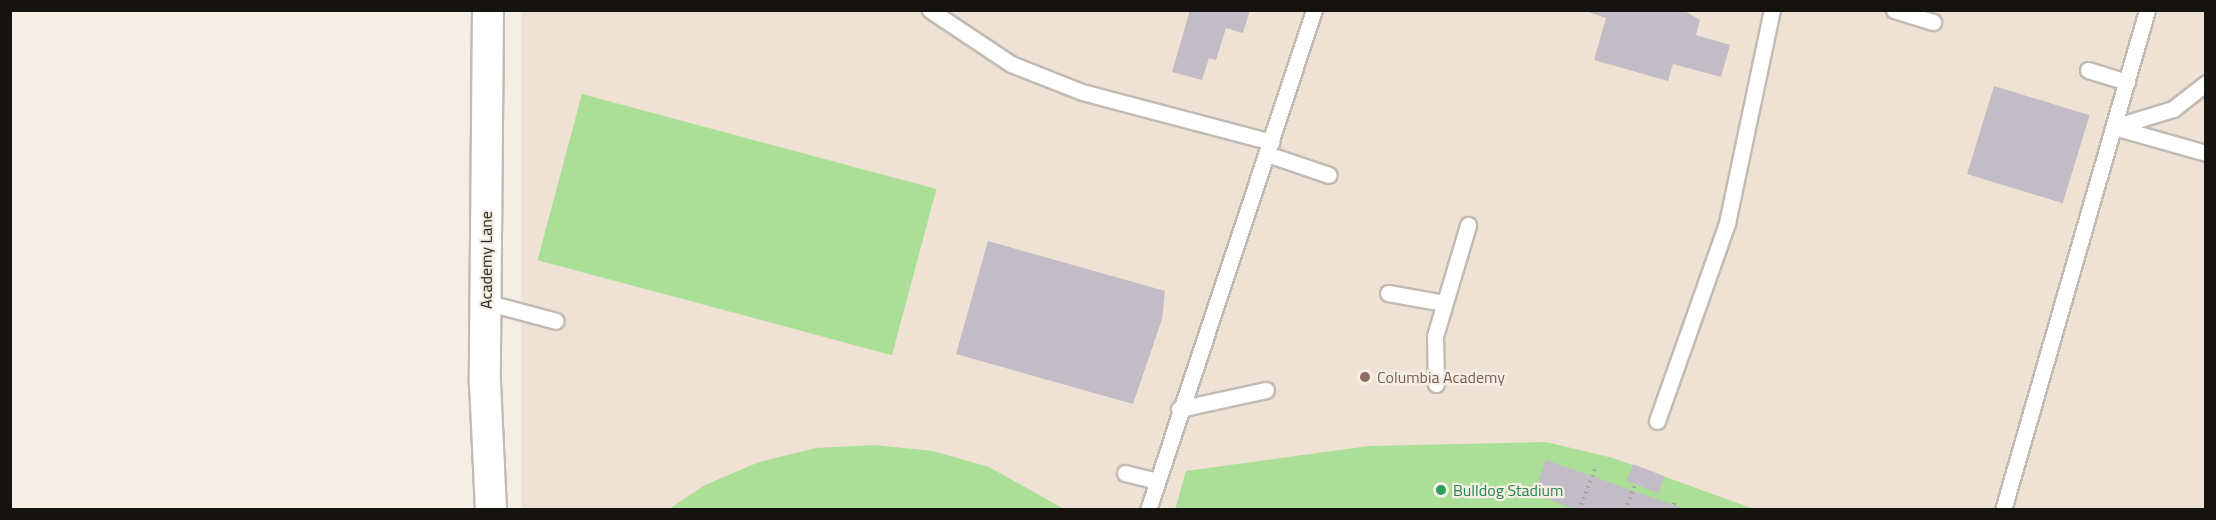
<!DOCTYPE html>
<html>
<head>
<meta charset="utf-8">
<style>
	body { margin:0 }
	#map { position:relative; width:2216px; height:520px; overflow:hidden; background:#f5eee5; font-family:"Titillium Web",sans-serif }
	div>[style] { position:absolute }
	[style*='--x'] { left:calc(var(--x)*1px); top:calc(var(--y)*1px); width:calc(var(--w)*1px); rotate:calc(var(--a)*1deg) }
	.built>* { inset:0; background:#efe2d4; transform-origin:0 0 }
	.green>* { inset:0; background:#abdf98; transform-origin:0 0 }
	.building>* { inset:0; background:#c1bcc5; transform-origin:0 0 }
	.path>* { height:4px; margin-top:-2px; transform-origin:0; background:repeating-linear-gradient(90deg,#a8a39c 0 1.5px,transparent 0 6px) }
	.roads { filter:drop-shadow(2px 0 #c2bbb3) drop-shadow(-2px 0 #c2bbb3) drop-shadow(0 2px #c2bbb3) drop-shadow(0 -2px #c2bbb3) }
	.service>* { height:15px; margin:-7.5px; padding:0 7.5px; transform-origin:7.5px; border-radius:7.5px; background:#fff }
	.minor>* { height:30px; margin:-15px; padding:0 15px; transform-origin:15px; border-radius:15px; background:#fff }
	.dots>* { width:16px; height:16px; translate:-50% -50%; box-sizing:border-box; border:3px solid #f5eee5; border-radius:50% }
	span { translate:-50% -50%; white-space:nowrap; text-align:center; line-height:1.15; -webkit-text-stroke:4.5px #f5eee5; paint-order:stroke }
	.street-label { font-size:16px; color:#151310 }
	.education-label { font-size:16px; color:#785e54 }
	.left { translate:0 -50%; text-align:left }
	.leisure-label { font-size:16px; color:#27864d }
	.frame { position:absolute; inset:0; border:12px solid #151310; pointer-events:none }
</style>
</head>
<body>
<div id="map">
	<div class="built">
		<div style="left:521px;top:11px;width:1684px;height:498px"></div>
	</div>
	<div class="green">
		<div style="left:582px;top:94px;width:367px;height:172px;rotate:15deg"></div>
		<div style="clip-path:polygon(1546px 442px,1613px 458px,1754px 509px,1175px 510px,1186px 471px,1369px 446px)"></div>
		<div style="clip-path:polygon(875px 445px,933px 451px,989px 467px,1064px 509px,669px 509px,705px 485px,759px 462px,816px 448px)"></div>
	</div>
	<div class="building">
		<div style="clip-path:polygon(1190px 10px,1250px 10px,1243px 33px,1226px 28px,1216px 60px,1209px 58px,1202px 80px,1172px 72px)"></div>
		<div style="clip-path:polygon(1582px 10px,1683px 10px,1700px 20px,1696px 35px,1730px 45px,1721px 77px,1673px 64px,1668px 81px,1594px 60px,1606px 18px)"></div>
		<div style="left:1994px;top:86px;width:100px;height:92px;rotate:17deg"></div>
		<div style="clip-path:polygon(988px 241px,1165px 291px,1162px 319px,1133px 404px,956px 354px)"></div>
		<div style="clip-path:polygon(1546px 460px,1685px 509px,1685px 510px,1578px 510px,1534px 494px)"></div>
		<div style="left:1633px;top:464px;width:34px;height:18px;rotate:21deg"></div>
	</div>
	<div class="path">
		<div style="--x:1579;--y:510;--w:44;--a:-68.7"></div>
		<div style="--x:1625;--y:510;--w:27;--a:-68"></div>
		<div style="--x:1672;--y:510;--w:9;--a:-72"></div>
	</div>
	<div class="roads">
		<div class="service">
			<div style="--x:930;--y:10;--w:97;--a:33.7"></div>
			<div style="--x:1011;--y:64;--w:76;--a:21.5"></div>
			<div style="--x:1082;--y:92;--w:196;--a:14.8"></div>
			<div style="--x:1894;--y:10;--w:41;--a:17.1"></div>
			<div style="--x:2088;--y:70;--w:41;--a:17.1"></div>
			<div style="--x:2114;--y:127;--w:62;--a:-17"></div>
			<div style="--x:2173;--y:109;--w:42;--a:-38.2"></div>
			<div style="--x:2114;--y:127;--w:96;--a:15.8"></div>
			<div style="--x:1267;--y:154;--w:65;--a:18.7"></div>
			<div style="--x:1388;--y:293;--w:57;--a:10.1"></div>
			<div style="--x:485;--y:302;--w:73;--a:15"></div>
			<div style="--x:1436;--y:384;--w:48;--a:-91.2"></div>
			<div style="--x:1435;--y:336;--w:116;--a:-73.4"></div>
			<div style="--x:1179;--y:409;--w:89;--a:-12.3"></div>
			<div style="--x:1657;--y:421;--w:210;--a:-70.5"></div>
			<div style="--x:1727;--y:223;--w:218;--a:-78.1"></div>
			<div style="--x:1125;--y:473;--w:33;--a:14"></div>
			<div style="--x:1148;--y:510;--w:527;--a:-71.63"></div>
			<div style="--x:2003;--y:510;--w:520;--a:-73.93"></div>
		</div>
		<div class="minor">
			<div style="--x:488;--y:10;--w:373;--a:90.5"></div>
			<div style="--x:485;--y:383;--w:127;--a:87.3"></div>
		</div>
	</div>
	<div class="dots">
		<div style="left:1365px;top:377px;background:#8d6e63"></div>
		<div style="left:1441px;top:490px;background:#2e9e5b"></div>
	</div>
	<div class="street-label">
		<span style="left:486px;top:260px;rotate:-90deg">Academy Lane</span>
	</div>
	<div class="education-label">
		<span class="left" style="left:1377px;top:377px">Columbia Academy</span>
	</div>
	<div class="leisure-label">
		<span class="left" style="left:1453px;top:490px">Bulldog Stadium</span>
	</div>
	<div class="frame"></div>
</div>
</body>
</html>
